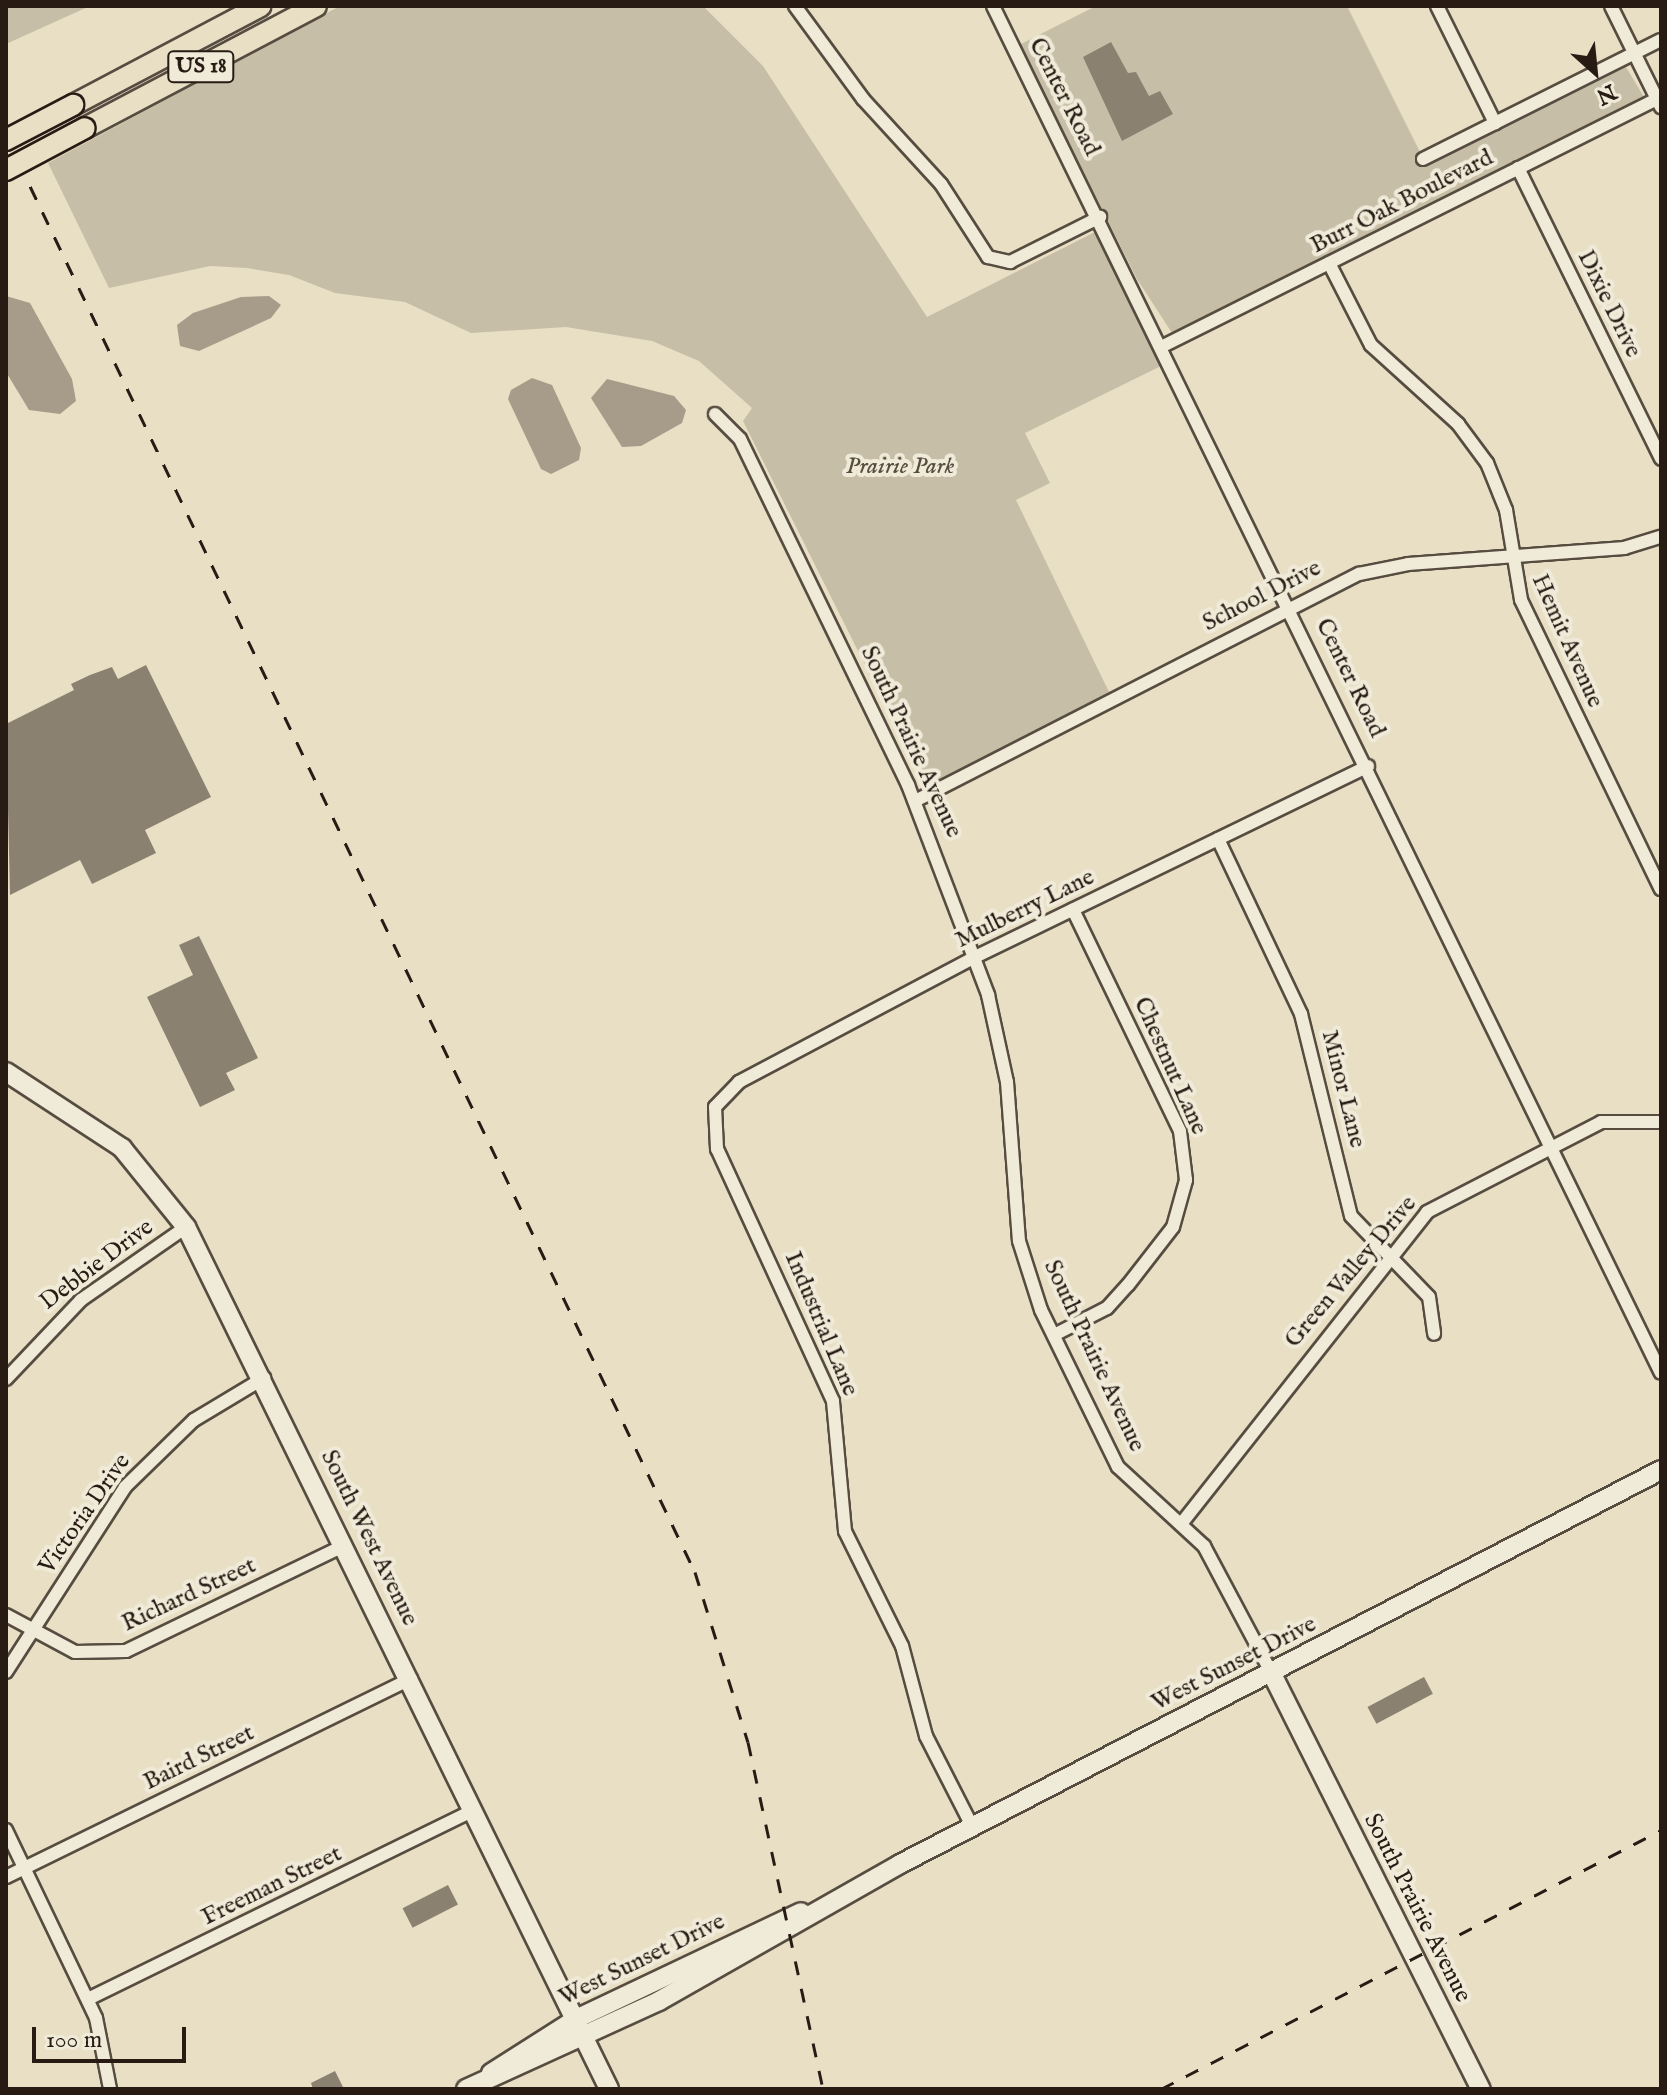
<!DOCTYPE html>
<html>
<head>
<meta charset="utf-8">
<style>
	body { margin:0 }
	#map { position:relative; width:1667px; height:2095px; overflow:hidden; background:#e8dfc5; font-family:"IM FELL English",serif }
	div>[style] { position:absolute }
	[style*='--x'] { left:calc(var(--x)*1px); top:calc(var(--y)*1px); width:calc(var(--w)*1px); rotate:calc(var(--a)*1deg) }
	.green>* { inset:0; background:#c7bea7 }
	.water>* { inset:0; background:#a69c89 }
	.building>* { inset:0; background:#8b8170; transform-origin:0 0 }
	.roads { filter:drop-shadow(2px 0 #574c40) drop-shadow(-2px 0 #574c40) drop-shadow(0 2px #574c40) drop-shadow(0 -2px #574c40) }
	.street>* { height:12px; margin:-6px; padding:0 6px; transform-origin:6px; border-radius:6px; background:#f0ead9 }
	.secondary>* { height:18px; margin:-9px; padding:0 9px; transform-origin:9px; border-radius:9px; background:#f0ead9 }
	.primary>* { height:20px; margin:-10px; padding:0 10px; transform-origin:10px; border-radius:10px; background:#e8dfc5 }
	.rail>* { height:3px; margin-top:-1.5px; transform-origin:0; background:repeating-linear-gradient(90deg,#271b14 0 14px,transparent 0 28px) }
	.bridges { filter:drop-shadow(2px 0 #271b14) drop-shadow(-2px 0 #271b14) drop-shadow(0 2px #271b14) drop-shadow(0 -2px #271b14) }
	.primary-bridge>* { height:20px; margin:-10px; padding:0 10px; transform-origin:10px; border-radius:10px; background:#e8dfc5 }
	span { translate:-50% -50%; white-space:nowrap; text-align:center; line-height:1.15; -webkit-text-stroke:8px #f0ead9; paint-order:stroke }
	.shield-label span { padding:2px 6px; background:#f0ead9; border:2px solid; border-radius:6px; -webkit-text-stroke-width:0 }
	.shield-label { font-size:22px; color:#271b14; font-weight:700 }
	.street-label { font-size:24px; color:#271b14 }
	.park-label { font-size:24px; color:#574c40; font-style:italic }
	.frame { position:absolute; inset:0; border:8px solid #271b14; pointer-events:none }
	.north { position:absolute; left:1555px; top:32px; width:80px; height:80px; -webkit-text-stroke:6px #f0ead9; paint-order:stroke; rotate:153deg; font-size:22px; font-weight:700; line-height:32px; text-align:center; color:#271b14 }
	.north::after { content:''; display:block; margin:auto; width:28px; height:36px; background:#271b14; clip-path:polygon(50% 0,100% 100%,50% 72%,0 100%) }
	.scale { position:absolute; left:32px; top:2027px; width:154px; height:36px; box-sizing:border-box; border:4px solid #271b14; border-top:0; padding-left:10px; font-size:24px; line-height:28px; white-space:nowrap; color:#271b14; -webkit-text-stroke:6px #f0ead9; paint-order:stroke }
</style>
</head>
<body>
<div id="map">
	<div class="green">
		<div style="clip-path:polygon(6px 6px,90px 6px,6px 44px)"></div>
		<div style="clip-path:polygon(340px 6px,703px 6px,763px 66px,927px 317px,1095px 232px,1163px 365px,1025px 433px,1050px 483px,1016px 500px,1109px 692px,926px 787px,743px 421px,752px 408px,699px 361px,652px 341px,566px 327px,471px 333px,405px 302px,335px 293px,289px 275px,247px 268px,210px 266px,109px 288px,48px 163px)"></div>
		<div style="clip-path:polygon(1096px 6px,1347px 6px,1427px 166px,1626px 67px,1644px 97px,1172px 333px,1137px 279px,1019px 45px)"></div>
	</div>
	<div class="water">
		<div style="clip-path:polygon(6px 296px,30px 303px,72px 379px,76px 401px,60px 414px,29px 410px,6px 372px)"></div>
		<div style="clip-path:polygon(269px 296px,281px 305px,271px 318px,199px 351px,180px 346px,177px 325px,193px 313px,241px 297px)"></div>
		<div style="clip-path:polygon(532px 378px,552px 385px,581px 448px,579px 460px,551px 474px,541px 469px,508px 399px,511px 390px)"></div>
		<div style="clip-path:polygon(607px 379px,674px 396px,686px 410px,682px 423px,641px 446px,622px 447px,591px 398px)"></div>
	</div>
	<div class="building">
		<div style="clip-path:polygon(1111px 42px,1128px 73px,1136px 72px,1149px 96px,1160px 91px,1173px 114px,1122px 141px,1083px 57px)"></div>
		<div style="clip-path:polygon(146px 665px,211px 797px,145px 830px,156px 853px,92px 884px,80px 860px,10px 895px,6px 724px,74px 690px,71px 684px,90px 675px,112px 667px,118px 679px)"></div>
		<div style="clip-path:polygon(199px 936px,258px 1058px,226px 1073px,235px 1090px,200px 1107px,147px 997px,193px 975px,179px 945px)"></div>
		<div style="left:1424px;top:1677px;width:19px;height:64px;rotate:62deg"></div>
		<div style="left:448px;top:1885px;width:22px;height:51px;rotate:63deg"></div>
		<div style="clip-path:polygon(335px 2071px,344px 2089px,313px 2089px,311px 2083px)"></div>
	</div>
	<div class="roads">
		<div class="street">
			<div style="--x:795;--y:6;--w:115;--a:53.8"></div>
			<div style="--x:863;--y:99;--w:115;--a:47.5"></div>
			<div style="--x:941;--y:184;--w:87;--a:57.2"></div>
			<div style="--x:988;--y:257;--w:23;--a:13"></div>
			<div style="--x:1010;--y:262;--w:101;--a:-26.6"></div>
			<div style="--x:993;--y:6;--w:1521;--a:63.96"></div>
			<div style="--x:1437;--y:6;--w:131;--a:63.6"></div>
			<div style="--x:1611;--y:6;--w:113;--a:63.7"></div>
			<div style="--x:1423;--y:159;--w:266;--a:-26.6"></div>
			<div style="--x:1518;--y:168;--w:324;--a:63.8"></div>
			<div style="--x:1329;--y:263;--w:92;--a:62.9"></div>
			<div style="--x:1371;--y:345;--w:118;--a:42.2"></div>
			<div style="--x:1458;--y:424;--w:49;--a:53.4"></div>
			<div style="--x:1487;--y:463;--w:51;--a:68"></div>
			<div style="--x:1506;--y:510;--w:91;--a:80.5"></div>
			<div style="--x:1521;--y:600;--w:321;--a:64.2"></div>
			<div style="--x:1163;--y:346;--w:557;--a:-26.57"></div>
			<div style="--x:715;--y:414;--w:35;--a:45"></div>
			<div style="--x:740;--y:439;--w:385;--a:64.1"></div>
			<div style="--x:908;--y:785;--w:225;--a:69.1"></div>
			<div style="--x:988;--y:995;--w:89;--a:77.7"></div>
			<div style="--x:1007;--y:1082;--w:159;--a:85.7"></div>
			<div style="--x:1019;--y:1241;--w:72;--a:72.3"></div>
			<div style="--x:1041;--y:1310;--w:175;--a:63.9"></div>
			<div style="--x:1118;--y:1467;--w:117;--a:42.6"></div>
			<div style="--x:1204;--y:1546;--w:143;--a:62"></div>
			<div style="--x:915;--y:801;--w:499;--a:-27.1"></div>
			<div style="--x:1359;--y:574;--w:50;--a:-11.5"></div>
			<div style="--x:1408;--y:564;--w:217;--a:-4.2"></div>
			<div style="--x:1624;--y:548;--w:39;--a:-17"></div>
			<div style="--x:1218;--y:839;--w:194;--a:64.6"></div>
			<div style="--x:1301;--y:1014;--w:208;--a:76.1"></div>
			<div style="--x:1351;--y:1216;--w:112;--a:46.1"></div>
			<div style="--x:1429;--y:1297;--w:37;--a:82"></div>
			<div style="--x:1054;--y:1335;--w:59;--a:-27"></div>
			<div style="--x:1107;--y:1308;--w:31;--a:-48"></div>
			<div style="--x:1128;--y:1285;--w:73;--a:-52.2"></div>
			<div style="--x:1173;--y:1227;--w:49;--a:-74.5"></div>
			<div style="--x:1186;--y:1180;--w:49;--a:-97"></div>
			<div style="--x:1180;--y:1131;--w:246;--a:-115.8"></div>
			<div style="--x:6;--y:1379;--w:109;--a:-46.5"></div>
			<div style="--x:81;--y:1300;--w:128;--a:-34.8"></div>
			<div style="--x:1181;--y:1524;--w:397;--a:-51.7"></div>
			<div style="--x:1427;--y:1212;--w:196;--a:-27.3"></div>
			<div style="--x:1601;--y:1122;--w:60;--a:0"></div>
			<div style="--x:6;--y:1615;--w:78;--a:28.2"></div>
			<div style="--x:75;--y:1652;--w:51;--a:-1.1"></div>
			<div style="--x:126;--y:1651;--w:243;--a:-25.8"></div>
			<div style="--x:6;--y:1672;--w:220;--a:-57.2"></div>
			<div style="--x:125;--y:1487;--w:96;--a:-44.2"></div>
			<div style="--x:194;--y:1420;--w:82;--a:-31"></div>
			<div style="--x:972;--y:1826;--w:101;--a:-117.1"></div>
			<div style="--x:926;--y:1736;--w:93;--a:-104.9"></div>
			<div style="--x:902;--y:1646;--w:128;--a:-116.4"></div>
			<div style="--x:845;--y:1531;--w:131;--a:-95.3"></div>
			<div style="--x:833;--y:1401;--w:277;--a:-114.7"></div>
			<div style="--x:717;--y:1149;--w:42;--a:-92.7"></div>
			<div style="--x:715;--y:1107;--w:35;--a:-46"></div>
			<div style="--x:739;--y:1082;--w:267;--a:-27.9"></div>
			<div style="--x:975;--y:957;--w:437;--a:-25.9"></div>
			<div style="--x:6;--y:1830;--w:208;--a:64.4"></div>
			<div style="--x:96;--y:2018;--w:72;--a:78.8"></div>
			<div style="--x:6;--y:1877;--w:451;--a:-26.1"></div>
			<div style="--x:88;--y:1999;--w:430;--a:-26.1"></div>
		</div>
		<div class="secondary">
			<div style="--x:6;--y:1072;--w:139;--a:33.2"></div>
			<div style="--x:122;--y:1148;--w:102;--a:51"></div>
			<div style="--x:186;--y:1227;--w:960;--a:63.86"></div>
			<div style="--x:1271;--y:1672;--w:467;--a:63.3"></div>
			<div style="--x:491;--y:2073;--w:101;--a:-32.4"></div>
			<div style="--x:576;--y:2019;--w:249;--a:-25.4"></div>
			<div style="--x:466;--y:2089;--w:212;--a:-24.5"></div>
			<div style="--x:659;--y:2001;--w:277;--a:-29.6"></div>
			<div style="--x:900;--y:1864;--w:857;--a:-27.37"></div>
		</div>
		<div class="primary">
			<div style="--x:73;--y:105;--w:212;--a:-27.8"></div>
			<div style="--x:85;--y:128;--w:261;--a:-27.8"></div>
		</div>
	</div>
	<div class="rail">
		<div style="--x:6;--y:136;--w:1593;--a:64.37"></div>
		<div style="--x:695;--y:1572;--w:178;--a:72.7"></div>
		<div style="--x:748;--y:1742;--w:355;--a:77.8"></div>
		<div style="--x:1161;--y:2089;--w:563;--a:-27.38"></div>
	</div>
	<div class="bridges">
		<div class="primary-bridge">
			<div style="--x:6;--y:140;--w:76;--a:-27.6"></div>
			<div style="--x:6;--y:170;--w:89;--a:-28"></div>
		</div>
	</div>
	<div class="shield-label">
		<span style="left:201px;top:67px">US 18</span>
	</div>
	<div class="street-label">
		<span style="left:1064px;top:97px;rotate:63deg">Center Road</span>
		<span style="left:1402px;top:202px;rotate:-27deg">Burr Oak Boulevard</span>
		<span style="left:1609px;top:304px;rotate:64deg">Dixie Drive</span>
		<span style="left:1262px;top:596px;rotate:-27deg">School Drive</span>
		<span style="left:1567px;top:641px;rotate:66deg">Hemit Avenue</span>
		<span style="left:1350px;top:678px;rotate:64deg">Center Road</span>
		<span style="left:911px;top:742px;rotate:65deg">South Prairie Avenue</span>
		<span style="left:1025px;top:909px;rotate:-26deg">Mulberry Lane</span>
		<span style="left:1170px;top:1066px;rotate:66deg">Chestnut Lane</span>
		<span style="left:1343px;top:1089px;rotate:76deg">Minor Lane</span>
		<span style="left:97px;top:1265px;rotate:-37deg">Debbie Drive</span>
		<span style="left:1351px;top:1272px;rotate:-50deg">Green Valley Drive</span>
		<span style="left:821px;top:1324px;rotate:67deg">Industrial Lane</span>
		<span style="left:1094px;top:1356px;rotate:65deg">South Prairie Avenue</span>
		<span style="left:85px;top:1514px;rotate:-55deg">Victoria Drive</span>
		<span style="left:369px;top:1538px;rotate:64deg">South West Avenue</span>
		<span style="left:189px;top:1595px;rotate:-25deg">Richard Street</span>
		<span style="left:1234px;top:1664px;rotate:-27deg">West Sunset Drive</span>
		<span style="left:199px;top:1758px;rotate:-26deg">Baird Street</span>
		<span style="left:272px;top:1886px;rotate:-26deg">Freeman Street</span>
		<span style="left:1417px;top:1908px;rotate:63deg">South Prairie Avenue</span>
		<span style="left:642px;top:1960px;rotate:-26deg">West Sunset Drive</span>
	</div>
	<div class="park-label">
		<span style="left:900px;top:467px">Prairie Park</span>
	</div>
	<div class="frame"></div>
	<div class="north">N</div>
	<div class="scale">100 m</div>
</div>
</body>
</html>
